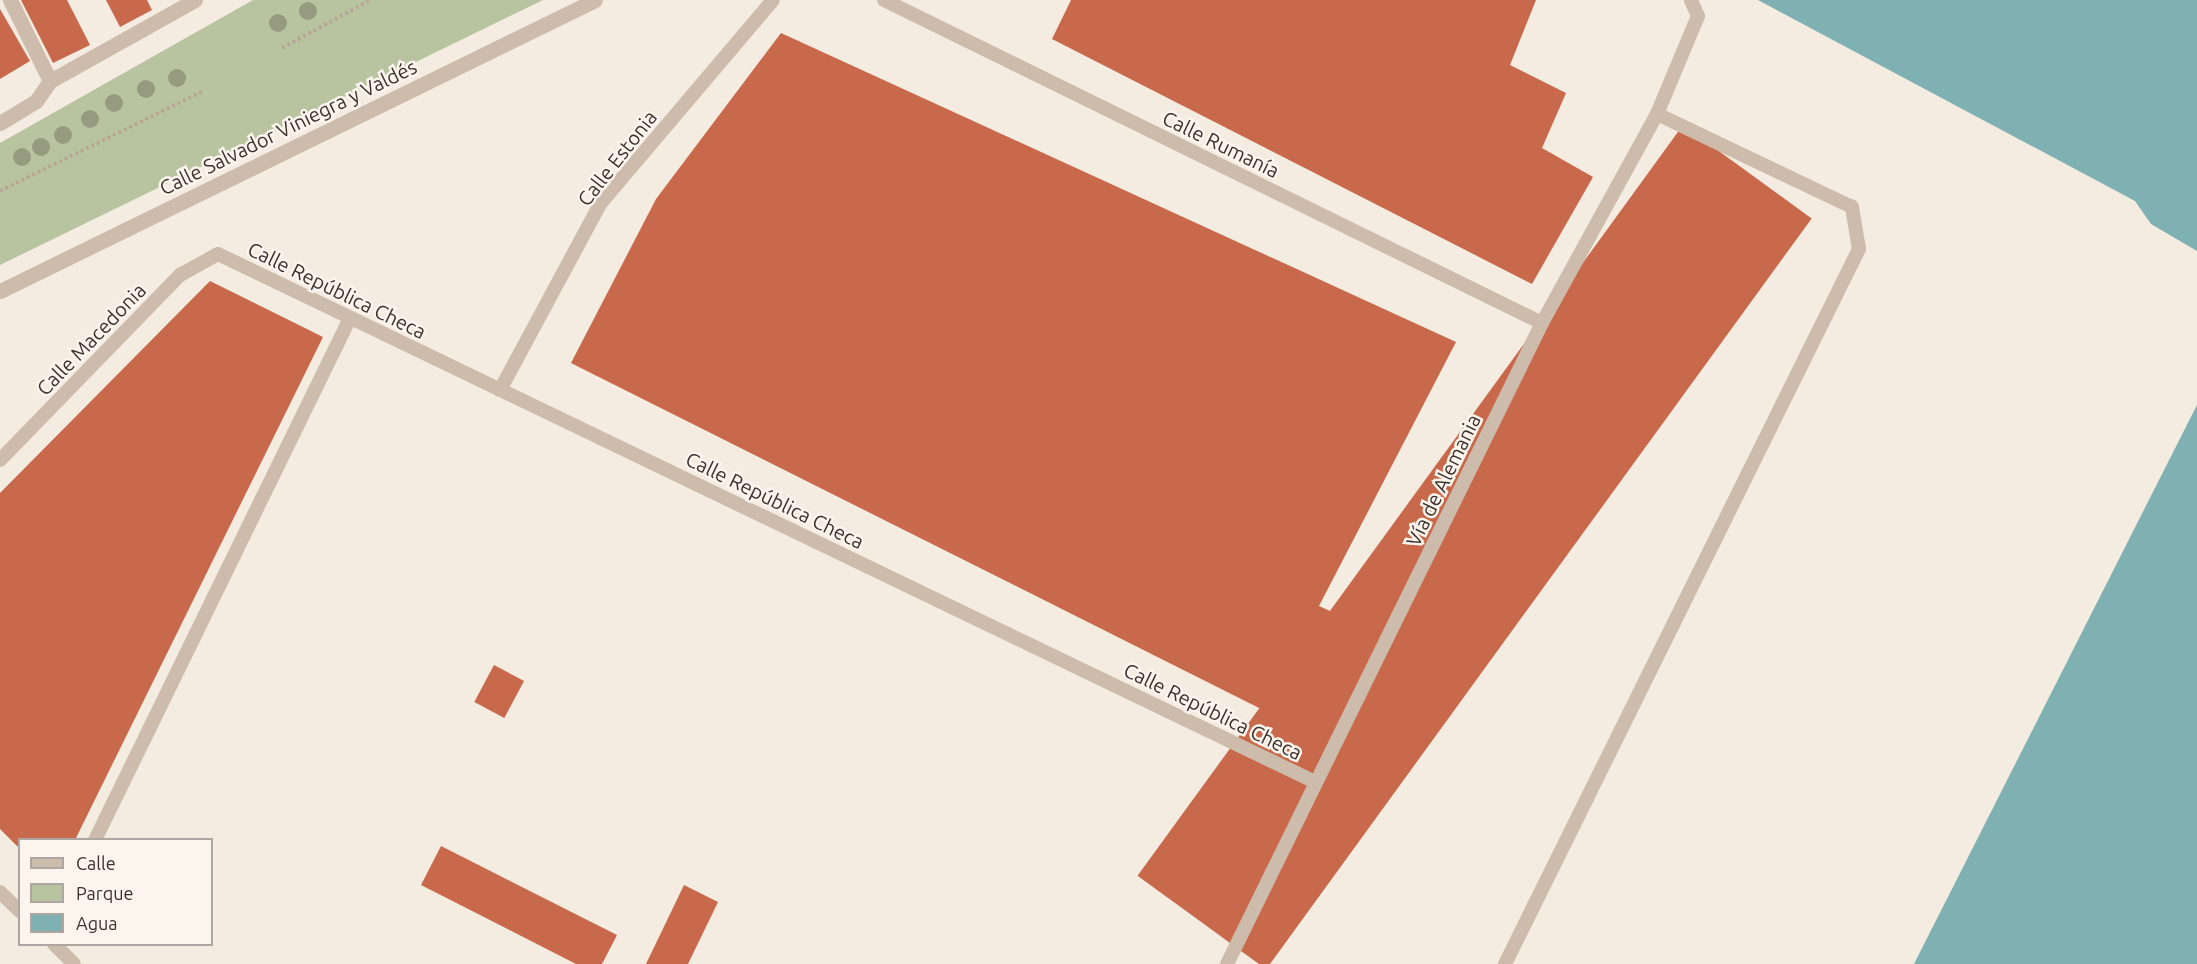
<!DOCTYPE html>
<html>
<head>
<meta charset="utf-8">
<style>
	body { margin:0 }
	#map { position:relative; width:2197px; height:964px; overflow:hidden; background:#f4ebe1; font-family:Ubuntu,sans-serif }
	div>[style] { position:absolute }
	[style*='--x'] { left:calc(var(--x)*1px); top:calc(var(--y)*1px); width:calc(var(--w)*1px); rotate:calc(var(--a)*1deg) }
	.green>* { inset:0; background:#b8c4a0 }
	.water>* { inset:0; background:#7fb0b2 }
	.building>* { inset:0; background:#c8694b; transform-origin:0 0 }
	.path>* { height:4px; margin-top:-2px; transform-origin:0; background:repeating-linear-gradient(90deg,#b9a596 0 3px,transparent 0 6px) }
	.service>* { height:14px; margin:-7px; padding:0 7px; transform-origin:7px; border-radius:7px; background:#cdbbac }
	.minor>* { height:15px; margin:-7.5px; padding:0 7.5px; transform-origin:7.5px; border-radius:7.5px; background:#cdbbac }
	.tertiary>* { height:15px; margin:-7.5px; padding:0 7.5px; transform-origin:7.5px; border-radius:7.5px; background:#cdbbac }
	.trees>* { width:18px; height:18px; margin:-9px; border-radius:50%; background:#969b7f }
	span { translate:-50% -50%; white-space:nowrap; text-align:center; line-height:1.15; -webkit-text-stroke:5px #fbf5ee; paint-order:stroke }
	.street-label { font-size:20px; color:#3b302b }
	.legend { position:absolute; left:18px; top:838px; width:195px; height:108px; box-sizing:border-box; background:#fbf5ee; border:2px solid #aea6a0; margin:0; padding:8px 10px; list-style:none; font-size:18px; color:#3b302b }
	.legend li { display:flex; align-items:center; gap:12px; height:30px }
	.legend b { width:30px; border:2px solid #aea6a0 }
</style>
</head>
<body>
<div id="map">
	<div class="green">
		<div style="clip-path:polygon(253px 0,543px 0,0 265px,0 143px)"></div>
	</div>
	<div class="water">
		<div style="clip-path:polygon(1758px 0,2197px 0,2197px 251px,2151px 224px,2135px 201px)"></div>
		<div style="clip-path:polygon(2197px 405px,2197px 964px,1914px 964px)"></div>
	</div>
	<div class="building">
		<div style="clip-path:polygon(21px 0,67px 0,90px 45px,53px 63px)"></div>
		<div style="clip-path:polygon(106px 0,147px 0,152px 10px,120px 27px)"></div>
		<div style="clip-path:polygon(1071px 0,1536px 0,1510px 65px,1566px 93px,1542px 148px,1593px 177px,1532px 284px,1052px 39px)"></div>
		<div style="clip-path:polygon(0 9px,30px 61px,0 79px)"></div>
		<div style="clip-path:polygon(781px 33px,1456px 342px,1319px 606px,1361px 625px,1303px 730px,571px 363px,656px 199px)"></div>
		<div style="left:1683px;top:125px;width:159px;height:928px;rotate:36deg"></div>
		<div style="clip-path:polygon(210px 281px,323px 337px,75px 840px,20px 840px,20px 849px,0 829px,0 493px)"></div>
		<div style="left:494px;top:665px;width:34px;height:42px;rotate:28deg"></div>
		<div style="clip-path:polygon(441px 846px,617px 935px,602px 964px,576px 964px,421px 885px)"></div>
		<div style="clip-path:polygon(684px 885px,718px 902px,688px 964px,646px 964px)"></div>
	</div>
	<div class="path">
		<div style="--x:282;--y:48;--w:100;--a:-28.6"></div>
		<div style="--x:0;--y:191;--w:226;--a:-26.2"></div>
	</div>
	<div class="service">
		<div style="--x:884;--y:0;--w:733;--a:26.15"></div>
		<div style="--x:500;--y:390;--w:211;--a:-61.7"></div>
		<div style="--x:600;--y:204;--w:267;--a:-49.7"></div>
		<div style="--x:0;--y:460;--w:258;--a:-45.8"></div>
		<div style="--x:180;--y:275;--w:43;--a:-28.9"></div>
		<div style="--x:218;--y:254;--w:1217;--a:25.7"></div>
		<div style="--x:95;--y:840;--w:581;--a:-63.96"></div>
		<div style="--x:0;--y:892;--w:28;--a:44"></div>
		<div style="--x:54;--y:944;--w:28;--a:45"></div>
		<div style="--x:1227;--y:964;--w:714;--a:-63.83"></div>
		<div style="--x:1542;--y:323;--w:239;--a:-61.2"></div>
		<div style="--x:1657;--y:114;--w:106;--a:-67.3"></div>
		<div style="--x:1698;--y:16;--w:17;--a:-114"></div>
		<div style="--x:1505;--y:964;--w:798;--a:-63.66"></div>
		<div style="--x:1859;--y:249;--w:43;--a:-99.5"></div>
		<div style="--x:1852;--y:207;--w:216;--a:-154.5"></div>
	</div>
	<div class="minor">
		<div style="--x:10;--y:0;--w:90;--a:63.7"></div>
		<div style="--x:0;--y:123;--w:42;--a:-31.4"></div>
		<div style="--x:36;--y:101;--w:24;--a:-55"></div>
		<div style="--x:50;--y:81;--w:166;--a:-29.2"></div>
	</div>
	<div class="tertiary">
		<div style="--x:0;--y:291;--w:662;--a:-26.06"></div>
	</div>
	<div class="trees">
		<div style="left:308px;top:11px"></div>
		<div style="left:278px;top:23px"></div>
		<div style="left:177px;top:78px"></div>
		<div style="left:146px;top:89px"></div>
		<div style="left:114px;top:103px"></div>
		<div style="left:90px;top:119px"></div>
		<div style="left:63px;top:135px"></div>
		<div style="left:41px;top:147px"></div>
		<div style="left:22px;top:157px"></div>
	</div>
	<div class="street-label">
		<span style="left:288px;top:127px;rotate:-26deg">Calle Salvador Viniegra y Valdés</span>
		<span style="left:1221px;top:144px;rotate:26deg">Calle Rumanía</span>
		<span style="left:617px;top:158px;rotate:-52deg">Calle Estonia</span>
		<span style="left:337px;top:290px;rotate:26deg">Calle República Checa</span>
		<span style="left:91px;top:339px;rotate:-46deg">Calle Macedonia</span>
		<span style="left:1443px;top:480px;rotate:-64deg">Vía de Alemania</span>
		<span style="left:775px;top:500px;rotate:26deg">Calle República Checa</span>
		<span style="left:1213px;top:711px;rotate:26deg">Calle República Checa</span>
	</div>
	<ul class="legend">
	<li><b style="height:8px;background:#cdbbac"></b>Calle</li>
	<li><b style="height:16px;background:#b8c4a0"></b>Parque</li>
	<li><b style="height:16px;background:#7fb0b2"></b>Agua</li>
	</ul>
</div>
</body>
</html>
